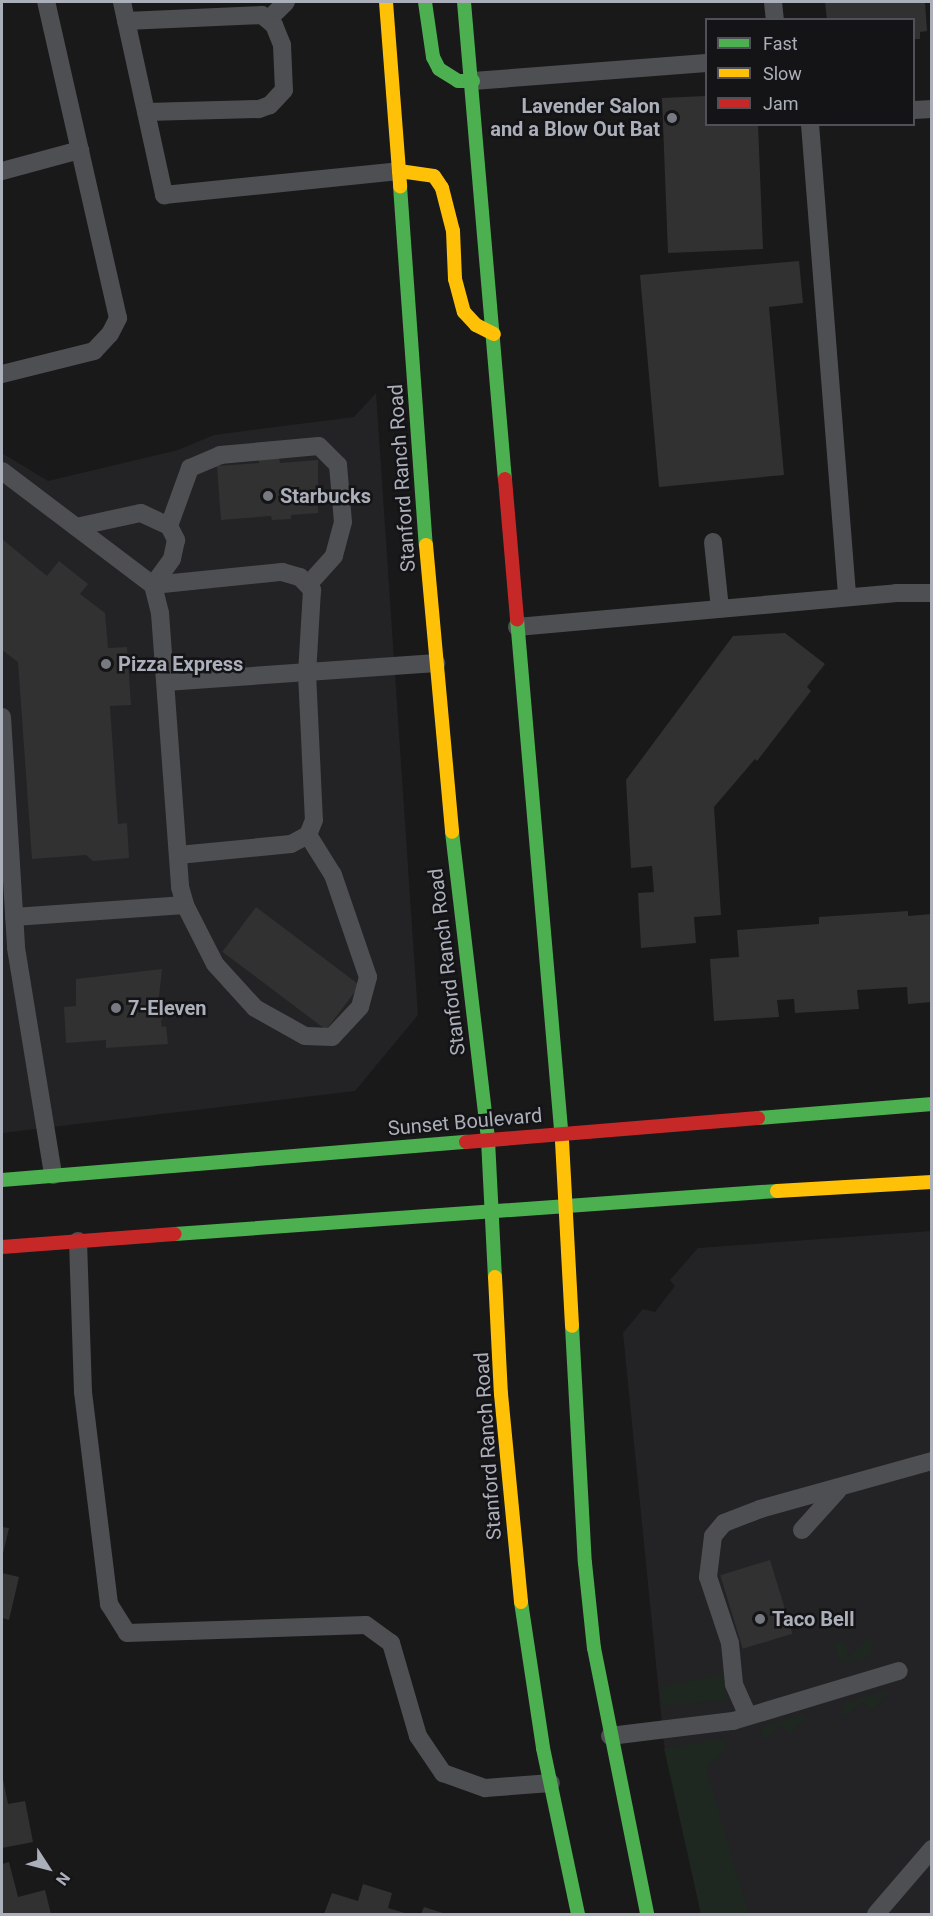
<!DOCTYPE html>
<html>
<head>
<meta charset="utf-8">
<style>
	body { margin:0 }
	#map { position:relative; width:933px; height:1916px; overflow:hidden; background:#19191a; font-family:Roboto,sans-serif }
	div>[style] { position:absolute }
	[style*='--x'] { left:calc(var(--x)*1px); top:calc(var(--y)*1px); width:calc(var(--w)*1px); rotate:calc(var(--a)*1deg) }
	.built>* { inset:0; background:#232326 }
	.green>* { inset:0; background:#1f2721 }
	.building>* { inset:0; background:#313132; transform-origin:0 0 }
	.lane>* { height:18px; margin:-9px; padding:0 9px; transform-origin:9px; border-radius:9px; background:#4e4f52 }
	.fast>* { height:14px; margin:-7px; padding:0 7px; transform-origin:7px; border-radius:7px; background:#4caf50 }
	.slow>* { height:14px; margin:-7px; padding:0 7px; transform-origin:7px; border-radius:7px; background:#ffc107 }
	.jam>* { height:14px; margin:-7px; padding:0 7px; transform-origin:7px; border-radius:7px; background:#c62828 }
	.dots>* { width:16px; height:16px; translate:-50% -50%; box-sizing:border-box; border:3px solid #141316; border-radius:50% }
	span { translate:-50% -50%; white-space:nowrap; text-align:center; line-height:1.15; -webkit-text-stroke:5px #141316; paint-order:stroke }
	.poi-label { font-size:20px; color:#abafba; font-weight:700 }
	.right { translate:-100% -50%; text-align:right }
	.left { translate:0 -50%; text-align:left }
	.street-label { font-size:20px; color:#abafba }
	.frame { position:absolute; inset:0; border:3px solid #abafba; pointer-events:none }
	.legend { position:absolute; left:705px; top:18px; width:210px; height:108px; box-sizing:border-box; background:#141316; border:2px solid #505158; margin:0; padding:8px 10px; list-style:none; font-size:18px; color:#abafba }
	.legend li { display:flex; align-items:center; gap:12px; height:30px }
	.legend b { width:30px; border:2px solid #505158 }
	.north { position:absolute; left:18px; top:1838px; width:60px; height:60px; -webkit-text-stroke:4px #141316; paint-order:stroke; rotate:126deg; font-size:16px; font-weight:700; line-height:24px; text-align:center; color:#abafba }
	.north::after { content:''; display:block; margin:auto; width:21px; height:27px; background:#abafba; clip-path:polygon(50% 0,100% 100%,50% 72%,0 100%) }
</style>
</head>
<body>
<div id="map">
	<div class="built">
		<div style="clip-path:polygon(376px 393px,418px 1015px,355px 1091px,2px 1133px,2px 453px,48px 481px,178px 450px,214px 435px,354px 417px)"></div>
		<div style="clip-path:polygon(931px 1231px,931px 1914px,701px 1914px,664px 1744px,623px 1333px,643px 1309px,655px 1312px,675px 1286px,670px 1280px,698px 1248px)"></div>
	</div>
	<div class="green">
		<div style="clip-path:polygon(869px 1636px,873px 1645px,869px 1657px,841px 1663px,834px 1644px,844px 1641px,849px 1657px)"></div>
		<div style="clip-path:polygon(726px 1674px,728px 1700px,662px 1706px,660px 1687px)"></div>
		<div style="clip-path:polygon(884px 1691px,886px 1695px,872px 1711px,862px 1701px,847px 1716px,842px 1714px,844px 1704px)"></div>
		<div style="clip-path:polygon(803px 1714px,805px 1718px,790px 1734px,780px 1725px,765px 1739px,760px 1738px,764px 1726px)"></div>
		<div style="clip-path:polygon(721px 1739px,726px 1744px,725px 1749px,706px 1769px,749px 1914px,701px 1914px,664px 1748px)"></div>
	</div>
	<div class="building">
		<div style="clip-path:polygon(825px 2px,925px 2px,927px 31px,920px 32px,920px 39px,914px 39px,914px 20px,827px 20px)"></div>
		<div style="clip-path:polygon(706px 96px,706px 124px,758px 124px,763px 249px,668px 253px,662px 98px)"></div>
		<div style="clip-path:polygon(799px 261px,803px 303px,769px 307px,784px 475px,659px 487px,640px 275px)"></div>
		<div style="clip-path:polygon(279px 457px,280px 463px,318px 460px,318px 513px,291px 515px,291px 519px,272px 520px,271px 516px,221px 520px,217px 466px,259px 463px,259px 459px)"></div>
		<div style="clip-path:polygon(2px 539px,47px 576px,59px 561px,88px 584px,80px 594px,105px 613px,108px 648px,127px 647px,131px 705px,110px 706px,118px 824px,127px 823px,129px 858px,93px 861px,86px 855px,32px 859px,18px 662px,2px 650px)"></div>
		<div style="clip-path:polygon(785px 633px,825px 664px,807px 687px,811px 691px,757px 761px,755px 759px,714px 807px,721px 915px,694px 917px,696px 943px,641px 948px,638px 893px,654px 892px,652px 866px,631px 868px,626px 780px,733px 636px)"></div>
		<div style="left:256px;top:907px;width:130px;height:56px;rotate:37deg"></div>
		<div style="clip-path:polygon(908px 911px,908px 916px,932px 914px,932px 1002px,908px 1004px,907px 987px,857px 990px,859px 1009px,795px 1013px,794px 999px,777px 1000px,779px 1017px,714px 1021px,710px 959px,739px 957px,737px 930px,819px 924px,819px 917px)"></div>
		<div style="clip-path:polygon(162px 969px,159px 997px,169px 1008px,161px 1021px,162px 1027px,166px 1026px,168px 1044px,106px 1048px,106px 1040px,66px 1043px,64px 1007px,76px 1006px,76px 979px)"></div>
		<div style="clip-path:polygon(2px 1527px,9px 1528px,2px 1558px)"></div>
		<div style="left:770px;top:1560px;width:77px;height:52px;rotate:73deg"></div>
		<div style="clip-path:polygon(2px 1573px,19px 1577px,9px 1620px,2px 1618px)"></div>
		<div style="clip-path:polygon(2px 1774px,8px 1804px,25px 1801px,33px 1842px,2px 1848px)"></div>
		<div style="clip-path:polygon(9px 1862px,18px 1897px,45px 1890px,51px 1914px,2px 1914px,2px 1864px)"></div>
		<div style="clip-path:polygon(363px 1884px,392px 1893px,388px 1908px,408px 1914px,324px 1914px,332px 1893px,358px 1901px)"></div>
		<div style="clip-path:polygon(424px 1907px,446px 1914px,421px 1914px)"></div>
	</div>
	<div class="lane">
		<div style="--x:122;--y:2;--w:198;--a:77.7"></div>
		<div style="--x:164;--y:195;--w:236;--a:-5.8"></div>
		<div style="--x:773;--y:2;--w:18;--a:84"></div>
		<div style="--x:269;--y:19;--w:24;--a:-45"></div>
		<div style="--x:126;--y:21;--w:136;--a:-2.5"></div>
		<div style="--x:262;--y:15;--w:16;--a:40"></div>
		<div style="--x:274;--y:25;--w:22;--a:68"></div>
		<div style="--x:282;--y:45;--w:45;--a:87.5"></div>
		<div style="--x:284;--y:90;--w:21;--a:133"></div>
		<div style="--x:270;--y:105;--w:12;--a:160"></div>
		<div style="--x:259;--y:109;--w:113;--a:178.5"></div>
		<div style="--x:473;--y:81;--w:234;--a:-4.4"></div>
		<div style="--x:914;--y:110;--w:18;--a:-3"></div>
		<div style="--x:810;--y:124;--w:474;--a:85.5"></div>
		<div style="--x:2;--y:171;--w:81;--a:-15.1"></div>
		<div style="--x:2;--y:374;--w:95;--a:-14"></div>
		<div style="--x:94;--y:351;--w:23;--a:-47"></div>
		<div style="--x:110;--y:334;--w:18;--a:-63"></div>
		<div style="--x:118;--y:318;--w:324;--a:-102.8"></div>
		<div style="--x:2;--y:471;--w:189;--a:37.1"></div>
		<div style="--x:153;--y:585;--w:29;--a:76"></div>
		<div style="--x:160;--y:613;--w:275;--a:85.8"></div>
		<div style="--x:180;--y:887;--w:19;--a:74"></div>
		<div style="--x:185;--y:905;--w:66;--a:63"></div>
		<div style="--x:215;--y:964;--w:59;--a:47.7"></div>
		<div style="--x:255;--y:1008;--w:57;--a:29.2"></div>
		<div style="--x:305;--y:1036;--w:27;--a:2"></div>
		<div style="--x:332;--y:1037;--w:41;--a:-47"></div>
		<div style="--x:360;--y:1007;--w:31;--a:-75"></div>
		<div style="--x:368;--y:977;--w:108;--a:-108.9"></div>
		<div style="--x:333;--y:875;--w:47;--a:-122"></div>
		<div style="--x:169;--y:526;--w:62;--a:-70.1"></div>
		<div style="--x:190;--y:468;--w:33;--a:-23"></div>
		<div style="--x:220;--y:455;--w:99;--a:-5.2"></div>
		<div style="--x:319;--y:446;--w:27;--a:45"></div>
		<div style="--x:338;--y:465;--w:57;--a:85"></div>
		<div style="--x:343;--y:522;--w:35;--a:105"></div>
		<div style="--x:334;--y:556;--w:38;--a:132"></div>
		<div style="--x:76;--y:527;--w:66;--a:-12.2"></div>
		<div style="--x:141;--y:513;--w:31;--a:25"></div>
		<div style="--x:169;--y:526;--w:16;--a:63"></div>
		<div style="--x:176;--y:540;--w:19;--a:102"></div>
		<div style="--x:172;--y:559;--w:32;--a:126"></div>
		<div style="--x:713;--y:542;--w:67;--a:84"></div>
		<div style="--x:153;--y:585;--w:130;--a:-5.8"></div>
		<div style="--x:282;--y:572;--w:19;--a:16"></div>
		<div style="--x:300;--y:577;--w:18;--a:47"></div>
		<div style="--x:312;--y:590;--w:83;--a:93.4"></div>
		<div style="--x:307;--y:673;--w:147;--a:87.3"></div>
		<div style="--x:314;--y:820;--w:16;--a:112"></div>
		<div style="--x:308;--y:835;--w:19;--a:152"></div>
		<div style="--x:291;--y:844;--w:113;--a:174.4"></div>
		<div style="--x:517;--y:627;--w:381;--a:-5.1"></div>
		<div style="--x:896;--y:593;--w:36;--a:0"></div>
		<div style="--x:166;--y:682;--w:271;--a:-4"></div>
		<div style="--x:2;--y:717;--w:231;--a:86.5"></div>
		<div style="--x:16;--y:948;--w:230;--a:80.7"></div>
		<div style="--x:14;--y:917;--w:171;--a:-4"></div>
		<div style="--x:78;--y:1241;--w:151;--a:88.1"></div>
		<div style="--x:83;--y:1392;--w:214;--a:83"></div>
		<div style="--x:109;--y:1604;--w:34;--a:58"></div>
		<div style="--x:127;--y:1633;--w:239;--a:-1.9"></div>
		<div style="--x:366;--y:1625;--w:31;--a:36"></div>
		<div style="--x:391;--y:1643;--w:97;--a:73.8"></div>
		<div style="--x:418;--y:1736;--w:45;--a:56"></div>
		<div style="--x:443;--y:1773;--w:45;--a:19.7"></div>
		<div style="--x:485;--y:1788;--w:66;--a:-4.3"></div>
		<div style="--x:802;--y:1530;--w:54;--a:-48"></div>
		<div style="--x:748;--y:1716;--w:35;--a:-114"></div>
		<div style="--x:734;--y:1684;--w:41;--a:-95.6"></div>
		<div style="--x:730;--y:1643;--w:70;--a:-108.4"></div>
		<div style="--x:708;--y:1577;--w:41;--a:-83"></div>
		<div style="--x:713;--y:1536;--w:17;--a:-50"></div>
		<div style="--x:724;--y:1523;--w:39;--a:-21"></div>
		<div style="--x:760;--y:1509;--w:179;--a:-15.6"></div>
		<div style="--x:610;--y:1736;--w:124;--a:-7"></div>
		<div style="--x:733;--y:1721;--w:173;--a:-16.8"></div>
		<div style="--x:876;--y:1914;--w:86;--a:-49.3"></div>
	</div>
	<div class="fast">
		<div style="--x:425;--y:2;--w:56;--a:81.7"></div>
		<div style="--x:433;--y:57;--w:13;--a:63"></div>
		<div style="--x:439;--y:69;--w:22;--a:32"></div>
		<div style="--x:458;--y:81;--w:15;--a:0"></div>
		<div style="--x:464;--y:2;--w:479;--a:85.1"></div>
		<div style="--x:400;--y:186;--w:360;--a:85.9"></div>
		<div style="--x:517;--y:619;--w:524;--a:85.07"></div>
		<div style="--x:452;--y:832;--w:310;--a:83.3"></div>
		<div style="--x:488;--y:1140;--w:137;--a:87.1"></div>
		<div style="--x:758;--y:1118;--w:175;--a:-4.6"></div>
		<div style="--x:2;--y:1180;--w:466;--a:-4.7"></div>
		<div style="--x:175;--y:1234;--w:604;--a:-4.09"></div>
		<div style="--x:572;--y:1326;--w:237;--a:86.9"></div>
		<div style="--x:585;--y:1563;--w:85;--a:84"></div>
		<div style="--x:594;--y:1648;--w:271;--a:78.7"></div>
		<div style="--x:521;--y:1602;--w:148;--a:81.4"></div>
		<div style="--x:543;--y:1748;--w:170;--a:78.1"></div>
	</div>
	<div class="slow">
		<div style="--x:386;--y:2;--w:185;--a:85.6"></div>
		<div style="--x:399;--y:171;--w:35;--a:8"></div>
		<div style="--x:434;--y:176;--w:14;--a:56"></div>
		<div style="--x:442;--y:188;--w:44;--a:75.7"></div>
		<div style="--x:453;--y:231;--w:48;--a:87.6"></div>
		<div style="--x:455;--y:279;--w:34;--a:75"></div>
		<div style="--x:464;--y:312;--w:18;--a:47"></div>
		<div style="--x:476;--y:325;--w:20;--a:27"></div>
		<div style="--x:426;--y:545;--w:288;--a:84.8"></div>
		<div style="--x:562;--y:1141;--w:185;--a:86.9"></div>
		<div style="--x:777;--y:1191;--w:155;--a:-3.3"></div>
		<div style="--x:495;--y:1277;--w:117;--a:87.1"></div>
		<div style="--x:501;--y:1394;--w:209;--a:84.5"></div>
	</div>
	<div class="jam">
		<div style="--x:505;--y:479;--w:141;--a:85.1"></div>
		<div style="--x:466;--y:1142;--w:293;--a:-4.7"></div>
		<div style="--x:2;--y:1247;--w:173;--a:-4.3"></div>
	</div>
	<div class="dots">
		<div style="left:672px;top:118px;background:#787a82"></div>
		<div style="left:268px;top:496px;background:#787a82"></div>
		<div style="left:106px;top:664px;background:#787a82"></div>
		<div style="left:116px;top:1008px;background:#787a82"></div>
		<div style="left:760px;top:1619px;background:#787a82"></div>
	</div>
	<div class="poi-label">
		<span class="right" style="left:660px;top:118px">Lavender Salon<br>and a Blow Out Bat</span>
		<span class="left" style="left:280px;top:496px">Starbucks</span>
		<span class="left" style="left:118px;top:664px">Pizza Express</span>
		<span class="left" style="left:128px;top:1008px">7-Eleven</span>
		<span class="left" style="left:772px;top:1619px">Taco Bell</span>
	</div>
	<div class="street-label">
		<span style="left:402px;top:478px;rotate:-94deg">Stanford Ranch Road</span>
		<span style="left:447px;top:962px;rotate:-97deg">Stanford Ranch Road</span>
		<span style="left:465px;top:1122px;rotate:-5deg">Sunset Boulevard</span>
		<span style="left:488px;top:1446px;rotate:-94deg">Stanford Ranch Road</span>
	</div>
	<div class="frame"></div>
	<ul class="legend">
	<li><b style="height:8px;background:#4caf50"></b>Fast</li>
	<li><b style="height:8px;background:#ffc107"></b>Slow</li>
	<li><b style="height:8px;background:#c62828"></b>Jam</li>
	</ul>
	<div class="north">N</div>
</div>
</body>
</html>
